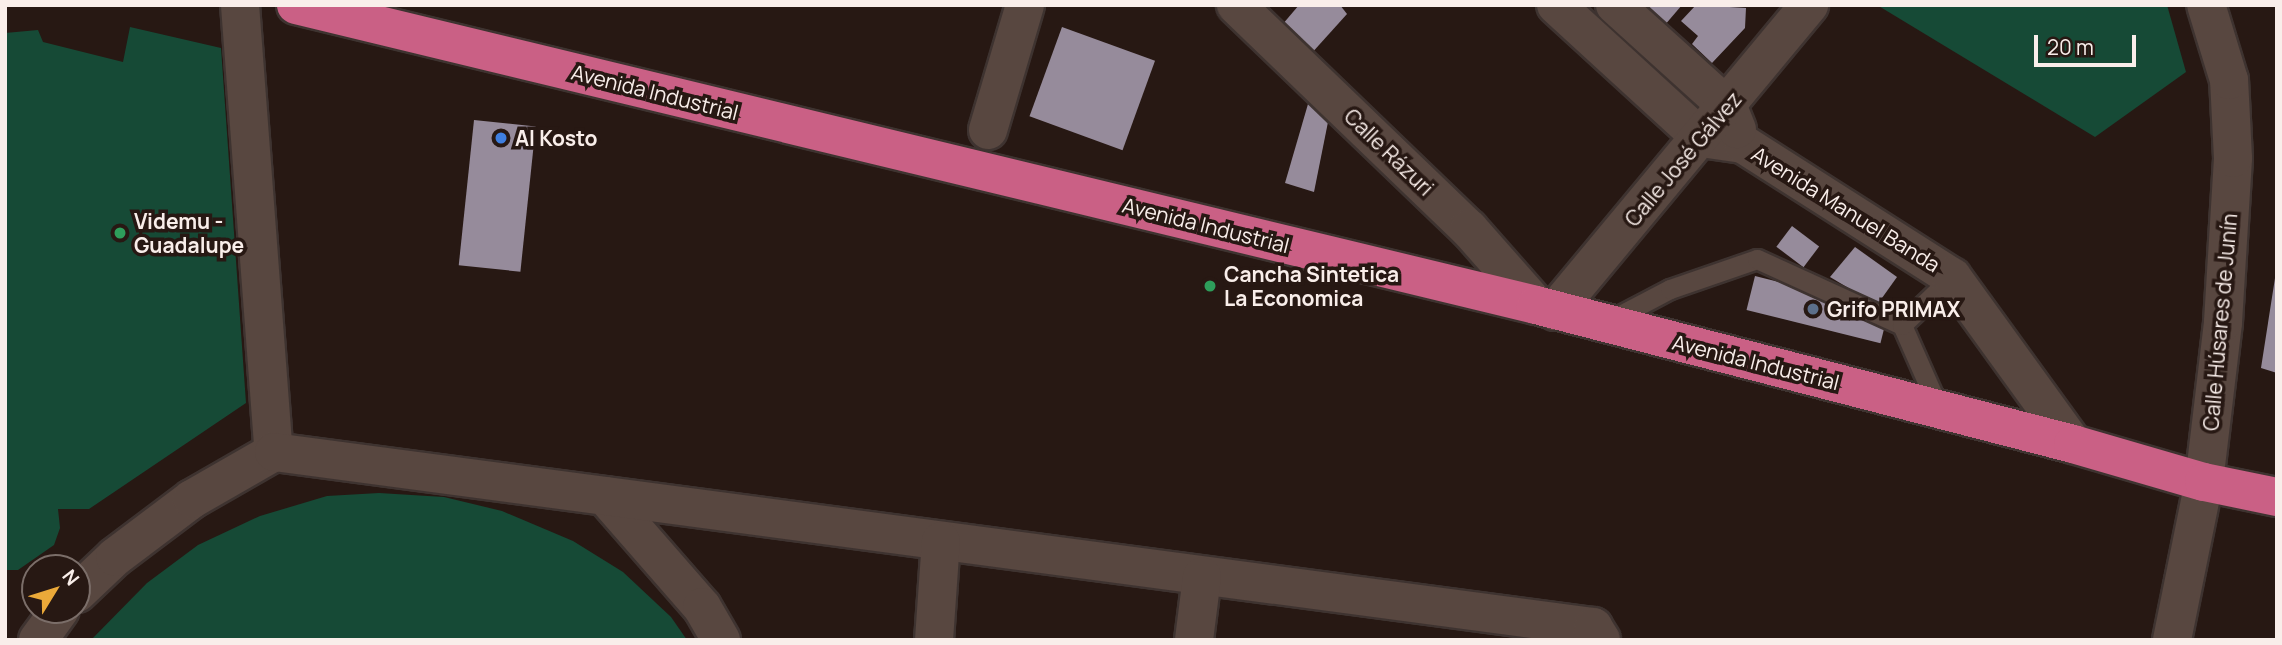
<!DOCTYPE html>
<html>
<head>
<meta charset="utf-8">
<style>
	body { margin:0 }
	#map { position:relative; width:2282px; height:645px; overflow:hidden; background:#271813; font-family:Manrope,sans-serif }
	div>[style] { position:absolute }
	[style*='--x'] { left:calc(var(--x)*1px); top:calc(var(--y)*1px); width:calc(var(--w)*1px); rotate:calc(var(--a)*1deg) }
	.green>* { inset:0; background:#164a36 }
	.building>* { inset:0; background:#968b9b; transform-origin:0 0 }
	.roads { filter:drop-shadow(2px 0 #3e3330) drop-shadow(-2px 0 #3e3330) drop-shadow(0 2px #3e3330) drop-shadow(0 -2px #3e3330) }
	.lane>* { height:19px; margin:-9.5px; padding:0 9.5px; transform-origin:9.5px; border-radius:9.5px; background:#584740 }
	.street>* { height:38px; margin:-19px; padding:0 19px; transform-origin:19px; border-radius:19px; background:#584740 }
	.highway>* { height:38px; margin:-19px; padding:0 19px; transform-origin:19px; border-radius:19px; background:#ca6085 }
	.dots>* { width:19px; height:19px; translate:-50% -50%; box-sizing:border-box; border:4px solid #271813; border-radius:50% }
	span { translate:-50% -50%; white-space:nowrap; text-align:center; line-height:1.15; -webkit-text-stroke:7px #271813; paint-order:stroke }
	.street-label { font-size:21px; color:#f9eeea }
	.poi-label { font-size:21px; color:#f9eeea; font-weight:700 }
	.left { translate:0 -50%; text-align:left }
	.frame { position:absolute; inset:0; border:7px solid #f9eeea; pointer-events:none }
	.north { position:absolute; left:21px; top:554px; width:70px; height:70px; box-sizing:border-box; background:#271813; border:2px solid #7b6e69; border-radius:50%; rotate:52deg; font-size:19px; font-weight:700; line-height:28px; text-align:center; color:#f9eeea }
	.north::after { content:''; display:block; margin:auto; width:24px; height:32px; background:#eba939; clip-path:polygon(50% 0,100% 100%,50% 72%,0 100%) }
	.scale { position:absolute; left:2034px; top:35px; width:102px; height:32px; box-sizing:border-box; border:4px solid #f9eeea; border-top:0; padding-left:9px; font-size:21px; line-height:24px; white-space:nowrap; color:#f9eeea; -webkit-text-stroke:5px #271813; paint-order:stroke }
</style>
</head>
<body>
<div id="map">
	<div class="green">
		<div style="clip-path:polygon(1877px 5px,2167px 5px,2186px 72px,2095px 137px)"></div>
		<div style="clip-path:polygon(130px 27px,221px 48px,246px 403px,89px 509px,58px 509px,60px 528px,54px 545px,18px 570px,5px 570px,5px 33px,38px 30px,43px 42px,123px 62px)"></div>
		<div style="clip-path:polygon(379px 493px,444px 497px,502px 511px,573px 541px,623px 572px,671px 617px,687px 640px,91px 640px,147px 583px,198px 545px,260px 516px,327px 496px)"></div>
	</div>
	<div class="building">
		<div style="clip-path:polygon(1299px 5px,1340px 5px,1347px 14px,1310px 55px,1282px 25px)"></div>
		<div style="clip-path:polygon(1638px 5px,1682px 5px,1664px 26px)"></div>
		<div style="clip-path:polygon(1696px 5px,1746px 8px,1745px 28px,1712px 63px,1692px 44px,1698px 36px,1681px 21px)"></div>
		<div style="left:1062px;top:27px;width:99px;height:95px;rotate:20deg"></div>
		<div style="clip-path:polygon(1308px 104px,1329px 117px,1314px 192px,1285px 183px)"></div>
		<div style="left:474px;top:120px;width:62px;height:146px;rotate:6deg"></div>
		<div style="left:1792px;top:226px;width:34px;height:26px;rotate:37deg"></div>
		<div style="clip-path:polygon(1855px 247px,1897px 277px,1877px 305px,1830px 277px)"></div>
		<div style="left:1755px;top:276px;width:138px;height:35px;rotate:14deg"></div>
		<div style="clip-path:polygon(2275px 278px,2277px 278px,2277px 373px,2261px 368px)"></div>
	</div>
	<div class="roads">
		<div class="lane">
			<div style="--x:1609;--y:321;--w:69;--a:-27.7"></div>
			<div style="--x:1670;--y:289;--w:92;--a:-19"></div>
			<div style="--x:1757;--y:259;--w:159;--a:24.5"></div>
			<div style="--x:1902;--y:325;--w:92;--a:66.2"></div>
			<div style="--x:1902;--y:325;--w:69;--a:-43.8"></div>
		</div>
		<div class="street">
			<div style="--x:240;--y:5;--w:448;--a:85.7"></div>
			<div style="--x:1236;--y:5;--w:323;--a:43.9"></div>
			<div style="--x:1469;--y:229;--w:101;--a:48.6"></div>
			<div style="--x:1556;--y:5;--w:197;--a:42.5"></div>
			<div style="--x:1701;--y:138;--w:42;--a:8.1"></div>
			<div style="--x:1743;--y:144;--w:248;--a:32.5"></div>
			<div style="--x:1952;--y:277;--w:206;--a:54.1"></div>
			<div style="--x:1615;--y:5;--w:152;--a:42.1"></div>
			<div style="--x:1728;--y:107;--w:24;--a:68"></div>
			<div style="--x:988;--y:130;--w:130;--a:-73.5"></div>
			<div style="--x:1555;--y:311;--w:398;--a:-50.3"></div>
			<div style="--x:605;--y:496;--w:147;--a:48.9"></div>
			<div style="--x:702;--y:607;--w:38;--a:60"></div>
			<div style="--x:77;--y:593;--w:52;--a:-43.5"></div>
			<div style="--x:115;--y:557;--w:96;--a:-37"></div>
			<div style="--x:192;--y:499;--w:95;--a:-29.8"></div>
			<div style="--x:274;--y:452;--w:1331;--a:7.56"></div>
			<div style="--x:1593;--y:627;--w:15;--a:58"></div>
			<div style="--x:38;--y:640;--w:37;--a:-54"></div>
			<div style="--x:934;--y:640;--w:99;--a:-86"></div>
			<div style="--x:1194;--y:640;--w:64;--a:-82.8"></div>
			<div style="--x:2172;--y:640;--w:161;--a:-78.6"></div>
			<div style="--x:2204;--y:482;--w:161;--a:-83.2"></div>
			<div style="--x:2223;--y:322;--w:164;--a:-86.5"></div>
			<div style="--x:2233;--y:158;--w:78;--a:-92.9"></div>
			<div style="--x:2229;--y:80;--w:78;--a:-107"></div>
		</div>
		<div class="highway">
			<div style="--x:296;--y:5;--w:1276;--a:13.6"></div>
			<div style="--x:1536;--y:305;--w:555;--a:14.51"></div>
			<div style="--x:2073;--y:444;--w:136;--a:16.2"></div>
			<div style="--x:2204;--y:482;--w:75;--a:11.6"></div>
		</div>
	</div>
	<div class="dots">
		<div style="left:501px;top:138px;background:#3f7fe0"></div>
		<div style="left:120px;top:233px;background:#2e9e5b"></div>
		<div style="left:1210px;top:286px;background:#2e9e5b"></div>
		<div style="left:1813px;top:309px;background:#5c6f8a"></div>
	</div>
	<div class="street-label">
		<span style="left:655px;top:92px;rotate:14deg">Avenida Industrial</span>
		<span style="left:1389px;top:152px;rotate:44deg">Calle Rázuri</span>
		<span style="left:1683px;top:159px;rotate:-50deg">Calle José Gálvez</span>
		<span style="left:1846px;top:209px;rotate:32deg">Avenida Manuel Banda</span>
		<span style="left:1206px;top:225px;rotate:14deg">Avenida Industrial</span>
		<span style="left:2220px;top:322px;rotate:-85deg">Calle Húsares de Junín</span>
		<span style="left:1756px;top:362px;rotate:14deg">Avenida Industrial</span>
	</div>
	<div class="poi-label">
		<span class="left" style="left:515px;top:138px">Al Kosto</span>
		<span class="left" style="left:134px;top:233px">Videmu -<br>Guadalupe</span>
		<span class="left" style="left:1224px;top:286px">Cancha Sintetica<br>La Economica</span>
		<span class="left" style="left:1827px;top:309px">Grifo PRIMAX</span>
	</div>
	<div class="frame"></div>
	<div class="north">N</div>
	<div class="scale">20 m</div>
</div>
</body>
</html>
